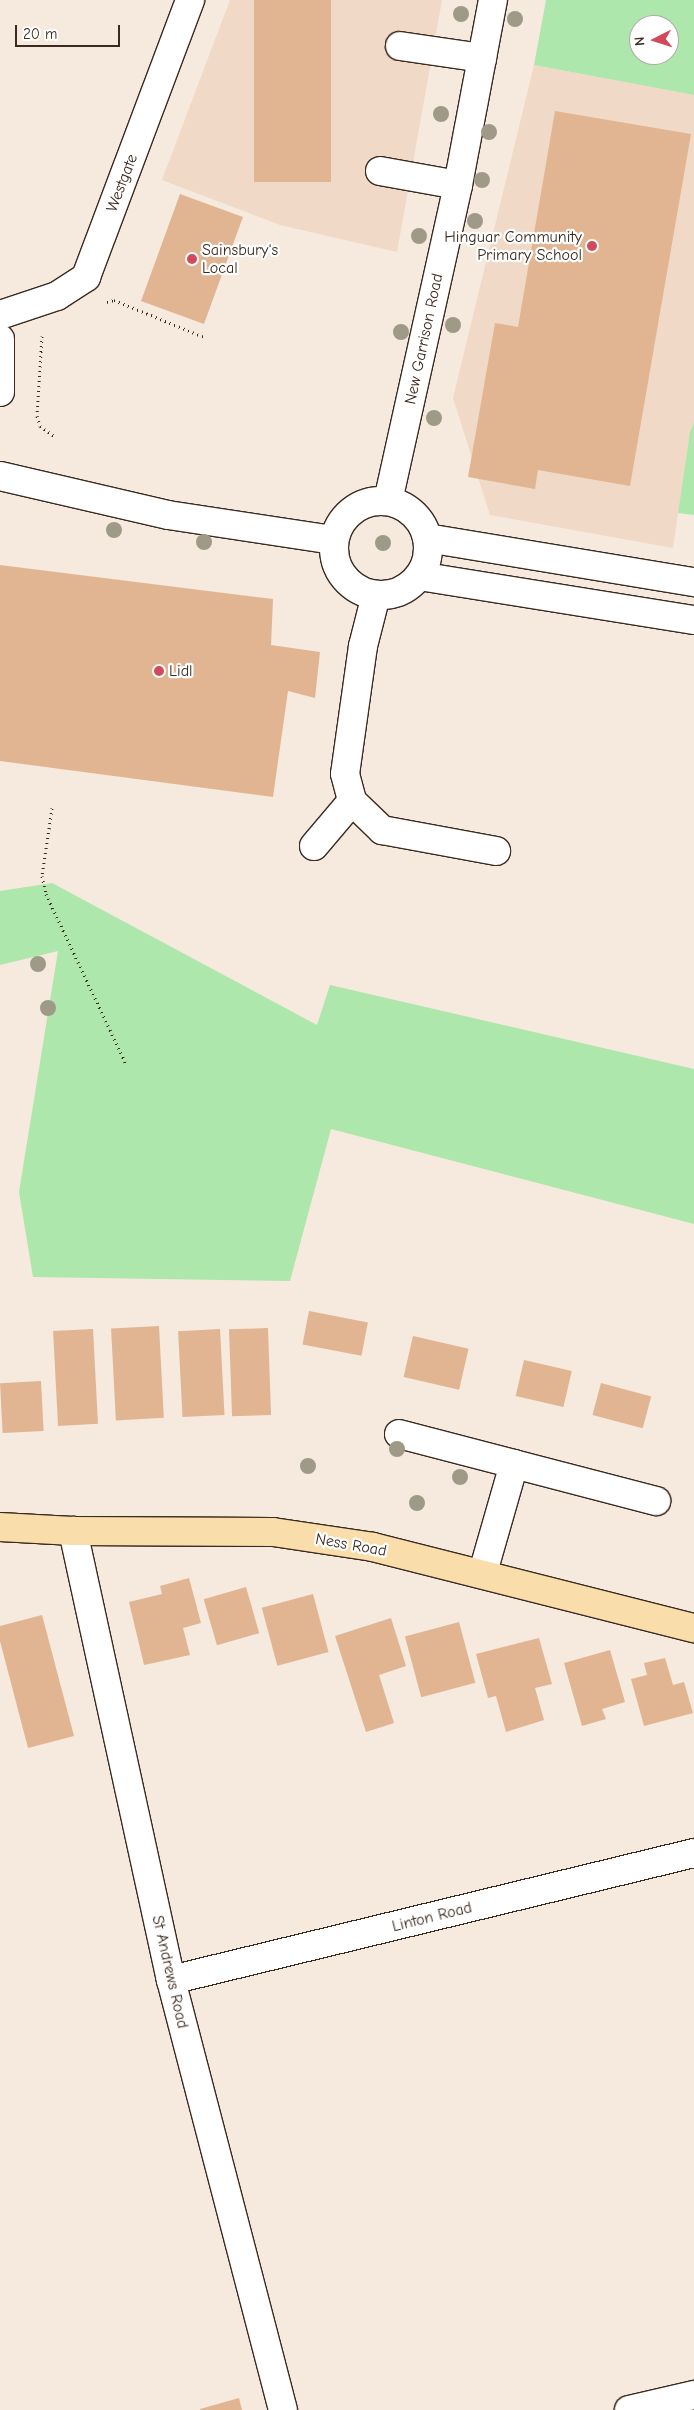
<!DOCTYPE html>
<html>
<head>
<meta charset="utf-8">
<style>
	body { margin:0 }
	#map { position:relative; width:694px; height:2410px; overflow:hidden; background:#f6e9de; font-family:"Comic Neue",sans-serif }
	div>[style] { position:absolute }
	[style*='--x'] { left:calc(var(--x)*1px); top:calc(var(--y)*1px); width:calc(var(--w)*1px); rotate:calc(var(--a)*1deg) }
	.built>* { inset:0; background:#f0d9c7 }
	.green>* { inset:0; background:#ade7ac }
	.building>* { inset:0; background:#e1b592; transform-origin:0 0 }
	.path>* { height:3px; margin-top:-1.5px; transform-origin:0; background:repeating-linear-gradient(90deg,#3b2a1e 0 1px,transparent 0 5px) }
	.roads { filter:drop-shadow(1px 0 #3b2a1e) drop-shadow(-1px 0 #3b2a1e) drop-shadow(0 1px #3b2a1e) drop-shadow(0 -1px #3b2a1e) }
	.minor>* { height:28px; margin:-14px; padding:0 14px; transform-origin:14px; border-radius:14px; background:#fff }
	.minor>.ring { margin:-14px; padding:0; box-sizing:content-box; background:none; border:28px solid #fff; border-radius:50% }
	.major>* { height:28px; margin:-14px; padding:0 14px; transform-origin:14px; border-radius:14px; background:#f9deab }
	.trees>* { width:16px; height:16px; margin:-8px; border-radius:50%; background:#9f9a88 }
	.dots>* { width:14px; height:14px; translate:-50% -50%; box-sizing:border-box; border:2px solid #fff; border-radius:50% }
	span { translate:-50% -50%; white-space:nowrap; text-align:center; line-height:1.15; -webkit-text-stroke:4.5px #fff; paint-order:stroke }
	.street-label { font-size:16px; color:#3b2a1e }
	.poi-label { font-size:16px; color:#3b2a1e }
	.right { translate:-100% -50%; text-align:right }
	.left { translate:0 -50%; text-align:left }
	.north { position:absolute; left:629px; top:15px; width:50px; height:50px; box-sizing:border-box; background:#fff; border:1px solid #b1aaa5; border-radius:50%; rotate:265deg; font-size:14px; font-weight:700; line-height:20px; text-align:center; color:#3b2a1e }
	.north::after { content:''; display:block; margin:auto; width:18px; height:22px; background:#d1495b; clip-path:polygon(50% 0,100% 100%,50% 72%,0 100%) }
	.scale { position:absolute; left:15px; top:25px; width:105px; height:22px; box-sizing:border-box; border:2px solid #3b2a1e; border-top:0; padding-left:6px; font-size:15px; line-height:18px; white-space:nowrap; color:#3b2a1e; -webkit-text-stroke:4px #fff; paint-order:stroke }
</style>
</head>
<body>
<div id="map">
	<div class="built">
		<div style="clip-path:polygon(230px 0,442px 0,397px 252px,280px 225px,162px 180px)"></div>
		<div style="clip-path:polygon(534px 65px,694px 95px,694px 422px,690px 432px,673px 548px,490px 515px,453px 398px)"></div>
	</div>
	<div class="green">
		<div style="clip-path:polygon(evenodd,546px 0,694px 0,694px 95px,534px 65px,546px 0,639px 25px,669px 25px,669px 55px,639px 55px,639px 25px)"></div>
		<div style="clip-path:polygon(694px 422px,694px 515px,678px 513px,690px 432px)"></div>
		<div style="clip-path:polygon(52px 883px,317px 1025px,330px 985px,694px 1069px,694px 1224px,331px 1129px,290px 1281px,33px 1277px,19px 1192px,58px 951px,0 965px,0 891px)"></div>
	</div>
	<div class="building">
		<div style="left:254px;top:0;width:77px;height:182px"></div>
		<div style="clip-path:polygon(555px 111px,691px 134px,630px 486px,538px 470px,535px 489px,468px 477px,495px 323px,518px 327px)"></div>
		<div style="left:180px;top:194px;width:67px;height:114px;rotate:20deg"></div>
		<div style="clip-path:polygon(0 565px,273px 599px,271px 645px,320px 652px,315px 698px,288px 691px,273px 797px,0 761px)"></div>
		<div style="left:309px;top:1311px;width:60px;height:34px;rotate:11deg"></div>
		<div style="left:159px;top:1326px;width:92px;height:48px;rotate:87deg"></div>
		<div style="left:268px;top:1328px;width:87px;height:39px;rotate:88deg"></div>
		<div style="left:93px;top:1329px;width:95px;height:40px;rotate:87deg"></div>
		<div style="left:220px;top:1329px;width:86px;height:42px;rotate:87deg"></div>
		<div style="left:413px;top:1336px;width:57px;height:42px;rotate:13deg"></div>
		<div style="left:524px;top:1360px;width:49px;height:37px;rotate:13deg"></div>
		<div style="left:41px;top:1381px;width:50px;height:41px;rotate:87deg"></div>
		<div style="left:601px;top:1383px;width:52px;height:33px;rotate:15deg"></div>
		<div style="clip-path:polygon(189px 1578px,201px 1623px,183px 1628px,190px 1655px,144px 1665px,129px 1602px,162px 1594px,160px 1586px)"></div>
		<div style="left:246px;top:1587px;width:48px;height:44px;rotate:74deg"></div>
		<div style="left:313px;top:1594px;width:60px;height:53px;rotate:75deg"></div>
		<div style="clip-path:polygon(42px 1615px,74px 1736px,28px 1748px,0 1641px,0 1626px)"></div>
		<div style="clip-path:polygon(391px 1618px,406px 1666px,379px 1675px,394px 1723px,366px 1732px,335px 1636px)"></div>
		<div style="left:459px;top:1622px;width:63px;height:56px;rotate:75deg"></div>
		<div style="clip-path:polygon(539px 1638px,552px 1684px,535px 1688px,544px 1720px,506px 1732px,496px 1696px,488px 1698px,476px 1654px)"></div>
		<div style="clip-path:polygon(610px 1650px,625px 1702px,602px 1709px,606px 1719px,582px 1726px,564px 1663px)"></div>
		<div style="clip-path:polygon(665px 1658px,673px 1685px,684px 1682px,693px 1713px,644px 1726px,631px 1679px,647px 1675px,644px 1663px)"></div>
		<div style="clip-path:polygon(239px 2398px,242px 2410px,200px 2410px,200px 2409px)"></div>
	</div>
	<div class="path">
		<div style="--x:107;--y:302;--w:7;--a:-16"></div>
		<div style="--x:114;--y:300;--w:97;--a:22.3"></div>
		<div style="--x:42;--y:336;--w:80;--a:93.6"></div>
		<div style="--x:37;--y:416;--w:10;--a:73"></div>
		<div style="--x:40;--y:426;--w:19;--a:35"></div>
		<div style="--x:52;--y:808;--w:69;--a:98.4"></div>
		<div style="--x:42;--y:876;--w:18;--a:77"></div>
		<div style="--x:46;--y:894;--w:188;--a:64.8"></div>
	</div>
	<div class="roads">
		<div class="minor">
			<div style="--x:400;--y:46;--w:83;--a:8.3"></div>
			<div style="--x:380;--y:171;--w:79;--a:10.2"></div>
			<div style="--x:0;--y:315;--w:60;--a:-18.4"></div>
			<div style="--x:57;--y:296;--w:35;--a:-33"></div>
			<div style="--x:86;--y:277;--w:296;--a:-69.4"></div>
			<div style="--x:0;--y:339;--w:53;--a:90"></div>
			<div style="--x:0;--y:476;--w:172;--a:13.1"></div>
			<div style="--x:168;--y:515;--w:167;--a:8.6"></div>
			<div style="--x:388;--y:501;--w:324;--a:-77.5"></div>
			<div style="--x:458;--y:185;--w:188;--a:-79.3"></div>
			<div class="ring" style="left:334px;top:501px;width:66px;height:66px"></div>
			<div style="--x:427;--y:538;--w:271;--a:9.4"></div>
			<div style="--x:419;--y:576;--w:278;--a:9.1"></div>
			<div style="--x:376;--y:595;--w:53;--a:104.3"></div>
			<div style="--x:363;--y:646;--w:129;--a:98"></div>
			<div style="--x:345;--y:774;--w:28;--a:75"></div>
			<div style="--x:352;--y:801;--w:42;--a:44"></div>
			<div style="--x:382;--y:830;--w:116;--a:10.4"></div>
			<div style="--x:314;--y:846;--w:59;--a:-49.8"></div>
			<div style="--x:399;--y:1434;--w:119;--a:14.6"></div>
			<div style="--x:514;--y:1464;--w:112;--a:106"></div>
			<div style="--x:514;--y:1464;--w:147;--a:14.6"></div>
			<div style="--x:73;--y:1531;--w:460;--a:77.7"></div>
			<div style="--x:171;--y:1980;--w:444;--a:75.4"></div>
			<div style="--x:171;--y:1980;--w:538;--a:-13.65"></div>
			<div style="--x:629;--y:2410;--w:67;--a:-13"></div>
		</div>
		<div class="major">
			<div style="--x:0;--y:1527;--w:73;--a:3.1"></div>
			<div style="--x:73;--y:1531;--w:200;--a:0.3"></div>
			<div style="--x:273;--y:1532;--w:101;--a:8.5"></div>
			<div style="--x:373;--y:1547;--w:331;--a:14.2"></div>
		</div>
	</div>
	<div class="trees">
		<div style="left:461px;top:14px"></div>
		<div style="left:515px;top:19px"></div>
		<div style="left:441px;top:114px"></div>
		<div style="left:489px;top:132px"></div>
		<div style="left:482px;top:180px"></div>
		<div style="left:475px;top:221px"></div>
		<div style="left:419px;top:236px"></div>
		<div style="left:453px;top:325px"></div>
		<div style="left:401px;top:332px"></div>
		<div style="left:434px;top:418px"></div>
		<div style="left:114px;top:530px"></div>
		<div style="left:204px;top:542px"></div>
		<div style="left:383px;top:543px"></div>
		<div style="left:38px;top:964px"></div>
		<div style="left:48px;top:1008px"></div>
		<div style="left:397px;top:1449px"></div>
		<div style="left:308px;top:1466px"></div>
		<div style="left:460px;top:1477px"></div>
		<div style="left:417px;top:1503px"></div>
	</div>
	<div class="dots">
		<div style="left:592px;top:246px;background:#d1495b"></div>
		<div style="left:192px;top:259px;background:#d1495b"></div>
		<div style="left:159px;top:671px;background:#d1495b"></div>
	</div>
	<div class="street-label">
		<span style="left:122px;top:183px;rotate:-69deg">Westgate</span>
		<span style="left:424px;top:339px;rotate:-78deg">New Garrison Road</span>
		<span style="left:351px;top:1545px;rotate:10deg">Ness Road</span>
		<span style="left:432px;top:1917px;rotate:-14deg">Linton Road</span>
		<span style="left:170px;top:1972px;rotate:77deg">St Andrews Road</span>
	</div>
	<div class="poi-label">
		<span class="right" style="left:582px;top:246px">Hinguar Community<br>Primary School</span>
		<span class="left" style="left:202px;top:259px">Sainsbury's<br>Local</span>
		<span class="left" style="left:169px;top:671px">Lidl</span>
	</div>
	<div class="north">N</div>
	<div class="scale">20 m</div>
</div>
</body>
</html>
